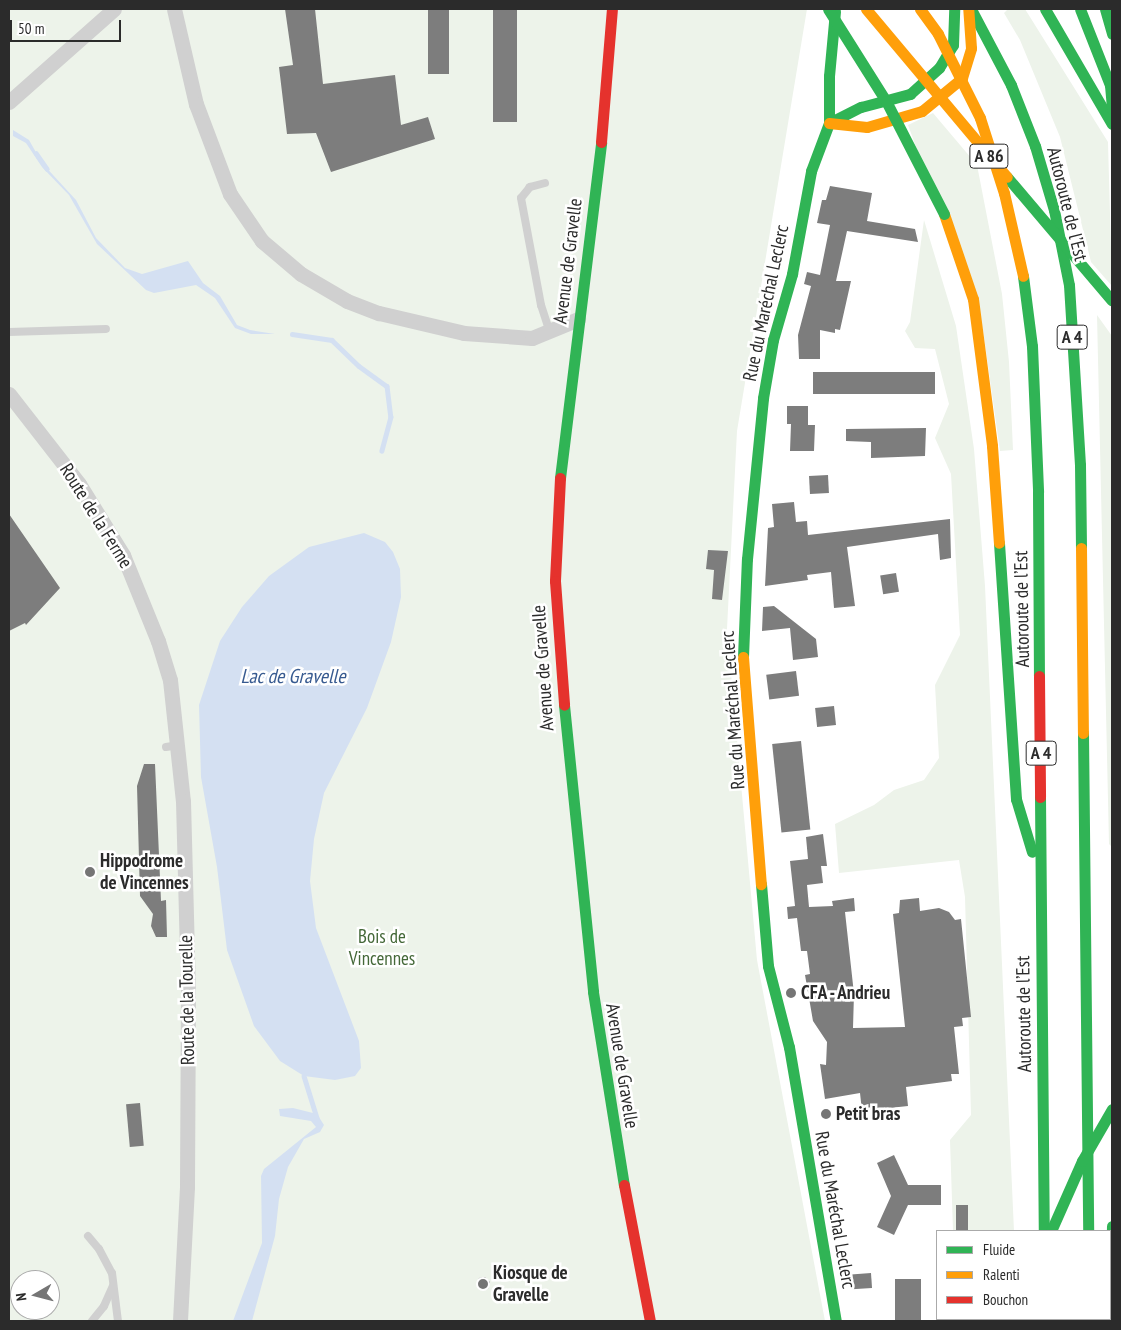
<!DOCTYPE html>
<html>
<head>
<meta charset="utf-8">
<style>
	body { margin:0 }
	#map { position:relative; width:1121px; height:1330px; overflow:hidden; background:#fff; font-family:"PT Sans Narrow",sans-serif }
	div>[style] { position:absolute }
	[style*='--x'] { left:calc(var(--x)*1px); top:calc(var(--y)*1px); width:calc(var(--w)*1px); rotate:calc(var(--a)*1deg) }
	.green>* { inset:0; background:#edf3ea }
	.water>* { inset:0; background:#d4e0f2 }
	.stream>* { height:4.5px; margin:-2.25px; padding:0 2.25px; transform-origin:2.25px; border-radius:2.25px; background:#d4e0f2 }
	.building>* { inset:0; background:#7d7d7d; transform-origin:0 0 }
	.lane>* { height:8px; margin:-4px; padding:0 4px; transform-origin:4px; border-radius:4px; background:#d0d0d0 }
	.street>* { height:15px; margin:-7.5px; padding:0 7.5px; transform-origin:7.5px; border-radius:7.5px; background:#d0d0d0 }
	.fast>* { height:11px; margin:-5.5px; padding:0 5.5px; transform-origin:5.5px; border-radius:5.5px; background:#30b455 }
	.slow>* { height:11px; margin:-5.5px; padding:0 5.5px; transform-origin:5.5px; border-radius:5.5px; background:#ff9f0a }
	.jam>* { height:11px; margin:-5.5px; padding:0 5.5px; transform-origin:5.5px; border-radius:5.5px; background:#e5322d }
	.fast-bridge>* { height:11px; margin:-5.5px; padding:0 5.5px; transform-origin:5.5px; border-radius:5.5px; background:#30b455 }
	.slow-bridge>* { height:11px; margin:-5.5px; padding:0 5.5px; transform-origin:5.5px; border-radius:5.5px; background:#ff9f0a }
	.dots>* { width:14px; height:14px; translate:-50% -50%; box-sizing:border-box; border:2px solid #fff; border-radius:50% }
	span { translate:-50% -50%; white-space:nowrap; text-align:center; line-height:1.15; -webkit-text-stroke:5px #fff; paint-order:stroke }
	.shield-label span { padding:1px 4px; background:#fff; border:1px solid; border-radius:4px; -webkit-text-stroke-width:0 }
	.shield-label { font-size:18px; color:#2b2b2b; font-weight:700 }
	.street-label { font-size:19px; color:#2b2b2b }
	.poi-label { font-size:19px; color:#2b2b2b; font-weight:700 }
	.left { translate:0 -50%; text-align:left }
	.park-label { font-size:19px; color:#446838 }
	.water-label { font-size:20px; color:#375a90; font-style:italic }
	.frame { position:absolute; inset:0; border:10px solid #2b2b2b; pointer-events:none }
	.legend { position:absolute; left:936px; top:1230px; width:175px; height:90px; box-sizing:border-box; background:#fff; border:1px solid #aaa; margin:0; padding:6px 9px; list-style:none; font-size:15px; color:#2b2b2b }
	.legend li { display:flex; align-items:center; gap:10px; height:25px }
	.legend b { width:25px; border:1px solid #aaa }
	.north { position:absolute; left:10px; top:1270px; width:50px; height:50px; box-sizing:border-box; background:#fff; border:1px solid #aaa; border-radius:50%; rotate:262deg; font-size:14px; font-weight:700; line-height:20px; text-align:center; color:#2b2b2b }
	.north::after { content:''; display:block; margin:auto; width:18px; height:22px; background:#757575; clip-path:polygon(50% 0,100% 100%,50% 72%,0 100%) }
	.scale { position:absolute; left:10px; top:20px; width:111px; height:22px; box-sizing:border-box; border:2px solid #2b2b2b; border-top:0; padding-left:6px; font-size:15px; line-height:18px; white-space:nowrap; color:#2b2b2b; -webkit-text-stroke:4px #fff; paint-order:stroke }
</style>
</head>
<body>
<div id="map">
	<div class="green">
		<div style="clip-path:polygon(evenodd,9px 9px,807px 9px,737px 431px,727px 629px,757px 960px,825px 1321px,9px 1321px,9px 9px,20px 1280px,50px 1280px,50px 1310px,20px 1310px,20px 1280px)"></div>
		<div style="clip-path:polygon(1008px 9px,1025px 9px,1108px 142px,1112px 286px,1091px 262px,1060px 137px,1020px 40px,1004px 13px)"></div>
		<div style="clip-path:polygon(933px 113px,977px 165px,1002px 294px,1009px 362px,1013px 450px,1000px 451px,983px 330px,908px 125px)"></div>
		<div style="clip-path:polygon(924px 220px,956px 326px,974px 449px,985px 586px,1014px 1231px,953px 1231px,950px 1140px,971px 1115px,965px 897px,959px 860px,839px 873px,835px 824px,874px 805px,894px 790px,924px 780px,939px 758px,935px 685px,960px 635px,951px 474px,935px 438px,949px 404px,935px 349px,915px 348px,905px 331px,910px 322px)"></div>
		<div style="clip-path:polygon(1097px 315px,1112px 336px,1112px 847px,1109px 844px)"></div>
		<div style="clip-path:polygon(955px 1319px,1006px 1319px,1005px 1321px)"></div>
	</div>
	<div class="water">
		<div style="clip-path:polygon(13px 130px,29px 140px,42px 163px,76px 200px,96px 238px,125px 268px,142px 274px,188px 261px,203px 283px,220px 296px,237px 325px,250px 330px,275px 334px,251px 334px,235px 328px,215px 298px,196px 285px,154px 293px,146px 290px,97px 244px,69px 195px,42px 167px,26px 143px,13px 136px)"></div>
		<div style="clip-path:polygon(364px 533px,385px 542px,393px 552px,400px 569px,401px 597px,391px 642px,367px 708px,324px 793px,314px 839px,310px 881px,316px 928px,359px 1041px,361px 1068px,355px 1076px,335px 1080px,304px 1076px,280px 1061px,254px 1026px,227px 950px,217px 867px,201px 777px,199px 705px,220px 641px,242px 607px,269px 576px,309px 547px)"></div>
		<div style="clip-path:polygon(293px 1108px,317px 1114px,324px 1125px,320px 1132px,304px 1139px,288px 1167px,279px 1199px,275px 1236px,252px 1321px,233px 1321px,262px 1243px,261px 1176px,264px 1169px,316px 1127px,311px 1121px,280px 1116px,279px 1109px)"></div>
	</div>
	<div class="stream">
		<div style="--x:36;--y:153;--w:19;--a:55"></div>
		<div style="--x:292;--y:334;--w:40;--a:8.5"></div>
		<div style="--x:332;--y:340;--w:37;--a:44"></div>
		<div style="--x:359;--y:366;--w:34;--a:36"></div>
		<div style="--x:387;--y:386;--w:31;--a:83"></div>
		<div style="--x:391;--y:417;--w:35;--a:105"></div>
		<div style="--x:304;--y:1076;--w:44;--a:72.8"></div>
	</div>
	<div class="building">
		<div style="clip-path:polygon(285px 9px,315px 9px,323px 84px,395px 75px,401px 125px,428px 117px,435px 139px,331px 172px,316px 133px,287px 134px,279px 67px,293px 65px)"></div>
		<div style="left:428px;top:9px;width:21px;height:65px"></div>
		<div style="left:493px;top:9px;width:24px;height:113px"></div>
		<div style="clip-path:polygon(830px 186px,872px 193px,867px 221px,915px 229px,918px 242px,847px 231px,836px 281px,851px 281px,840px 330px,835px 329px,835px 333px,820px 330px,820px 359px,799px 359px,798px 335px,811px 286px,804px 284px,807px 272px,820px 275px,830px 225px,817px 223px,822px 200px,826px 200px)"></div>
		<div style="left:813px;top:372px;width:122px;height:22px"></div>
		<div style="clip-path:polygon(787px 406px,808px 406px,808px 425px,815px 425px,814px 451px,790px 451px,791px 424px,787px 424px)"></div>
		<div style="clip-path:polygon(926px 428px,925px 456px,871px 458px,871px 442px,846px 441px,846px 429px)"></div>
		<div style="left:828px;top:475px;width:18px;height:19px;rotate:87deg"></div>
		<div style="clip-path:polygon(794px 502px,796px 522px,807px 521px,808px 535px,950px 519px,951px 558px,940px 560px,938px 534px,847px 547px,855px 606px,834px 608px,831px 572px,807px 575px,808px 580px,765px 586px,768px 528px,774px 527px,772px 504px)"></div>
		<div style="clip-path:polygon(9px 514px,60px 588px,26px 625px,25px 623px,9px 631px)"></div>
		<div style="clip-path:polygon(708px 550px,728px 551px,722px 600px,712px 599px,714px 570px,706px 569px)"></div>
		<div style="left:896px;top:573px;width:19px;height:16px;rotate:81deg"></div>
		<div style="clip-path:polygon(774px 606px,816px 639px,818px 657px,793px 660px,790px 628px,762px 631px,763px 607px)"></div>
		<div style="left:796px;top:671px;width:25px;height:30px;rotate:83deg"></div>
		<div style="left:834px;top:706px;width:19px;height:19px;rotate:84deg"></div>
		<div style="left:801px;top:741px;width:89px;height:29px;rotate:84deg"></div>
		<div style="clip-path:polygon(144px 764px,155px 764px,161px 901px,166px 900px,167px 937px,156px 937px,151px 926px,153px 914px,140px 896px,137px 786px)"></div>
		<div style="clip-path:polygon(823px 834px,827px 866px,821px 866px,823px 883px,807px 885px,809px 907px,833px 906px,832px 901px,854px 898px,855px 911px,845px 912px,854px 994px,853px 1028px,905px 1027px,893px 914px,899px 913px,900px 900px,919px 898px,920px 911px,939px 908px,949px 912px,955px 920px,961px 919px,971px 1017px,962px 1018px,963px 1026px,954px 1027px,959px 1074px,951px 1074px,952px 1081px,906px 1087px,908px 1106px,862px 1111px,860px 1093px,825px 1099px,820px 1064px,826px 1065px,827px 1042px,813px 1021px,805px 975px,810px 974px,807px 951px,801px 951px,797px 918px,788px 919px,787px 907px,795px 906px,790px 861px,808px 859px,806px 837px)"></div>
		<div style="left:140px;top:1103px;width:43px;height:14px;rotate:85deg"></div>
		<div style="clip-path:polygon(894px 1155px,908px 1185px,941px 1185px,941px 1205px,908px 1205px,894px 1235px,877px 1227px,891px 1196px,877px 1163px)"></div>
		<div style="left:956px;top:1205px;width:12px;height:26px"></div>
		<div style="left:871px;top:1273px;width:15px;height:20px;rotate:86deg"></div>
		<div style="clip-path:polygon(485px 1277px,490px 1282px,488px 1289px,481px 1290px,477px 1285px,479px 1278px)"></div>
		<div style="left:895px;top:1279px;width:26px;height:42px"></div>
	</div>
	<div class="lane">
		<div style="--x:545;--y:183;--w:16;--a:165"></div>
		<div style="--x:530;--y:187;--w:14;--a:129"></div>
		<div style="--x:521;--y:198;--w:109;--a:79.4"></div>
		<div style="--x:541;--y:305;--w:28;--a:72"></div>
		<div style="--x:9;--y:332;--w:97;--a:-1.8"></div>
		<div style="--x:166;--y:747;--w:13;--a:-9"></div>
		<div style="--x:88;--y:1236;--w:17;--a:50"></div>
		<div style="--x:99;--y:1249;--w:27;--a:62"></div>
		<div style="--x:112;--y:1273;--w:48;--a:82.9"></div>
		<div style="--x:92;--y:1321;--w:19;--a:-51"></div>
		<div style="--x:104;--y:1306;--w:22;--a:-66"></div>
	</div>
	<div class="street">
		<div style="--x:174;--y:9;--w:98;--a:77"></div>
		<div style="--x:196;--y:104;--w:96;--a:69.3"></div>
		<div style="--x:230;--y:194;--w:57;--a:55.8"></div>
		<div style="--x:262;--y:241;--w:51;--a:40.2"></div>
		<div style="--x:301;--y:274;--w:53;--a:30.4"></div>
		<div style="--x:347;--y:301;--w:34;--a:21"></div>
		<div style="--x:379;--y:313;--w:87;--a:13.2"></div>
		<div style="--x:464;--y:333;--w:68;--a:4.2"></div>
		<div style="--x:532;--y:338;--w:50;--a:-22.4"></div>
		<div style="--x:9;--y:102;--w:140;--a:-41.5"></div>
		<div style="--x:9;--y:394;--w:114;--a:52.1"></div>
		<div style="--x:79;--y:484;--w:84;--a:58.2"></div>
		<div style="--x:123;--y:555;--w:93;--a:67.9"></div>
		<div style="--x:158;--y:641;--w:41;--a:72.9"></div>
		<div style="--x:170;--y:680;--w:122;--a:83.9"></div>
		<div style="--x:183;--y:801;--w:193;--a:88.5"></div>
		<div style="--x:188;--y:994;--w:193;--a:90.3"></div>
		<div style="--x:187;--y:1187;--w:134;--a:93"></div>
	</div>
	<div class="fast">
		<div style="--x:971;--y:9;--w:86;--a:62.2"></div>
		<div style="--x:1011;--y:85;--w:66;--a:68.5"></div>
		<div style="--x:1035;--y:146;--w:67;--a:73.5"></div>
		<div style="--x:1054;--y:210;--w:76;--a:78.7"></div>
		<div style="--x:1069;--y:285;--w:180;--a:86.5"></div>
		<div style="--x:1080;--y:465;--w:83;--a:89.3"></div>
		<div style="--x:1045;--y:9;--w:133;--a:59.8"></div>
		<div style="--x:1080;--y:9;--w:82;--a:68.5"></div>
		<div style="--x:1110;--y:85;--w:24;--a:85"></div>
		<div style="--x:1105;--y:9;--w:26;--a:74"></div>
		<div style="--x:829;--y:123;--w:36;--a:-27"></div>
		<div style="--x:861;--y:107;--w:51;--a:-14.9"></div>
		<div style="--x:910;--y:94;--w:39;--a:-42"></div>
		<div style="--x:939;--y:68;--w:27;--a:-59"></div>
		<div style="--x:953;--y:45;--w:36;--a:-88"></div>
		<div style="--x:1023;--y:276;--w:71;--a:82.7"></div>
		<div style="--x:1032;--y:346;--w:146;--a:87.6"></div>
		<div style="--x:1038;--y:492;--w:184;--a:89.7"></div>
		<div style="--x:560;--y:478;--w:338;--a:-83"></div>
		<div style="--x:999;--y:543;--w:257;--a:86.2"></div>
		<div style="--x:1016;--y:799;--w:55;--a:73.2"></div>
		<div style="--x:743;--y:657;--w:98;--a:-87.7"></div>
		<div style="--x:747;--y:559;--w:162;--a:-84.3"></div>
		<div style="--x:763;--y:398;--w:59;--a:-80.2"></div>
		<div style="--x:773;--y:340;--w:69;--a:-73.9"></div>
		<div style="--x:792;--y:274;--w:105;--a:-79.5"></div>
		<div style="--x:811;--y:171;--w:51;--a:-69.4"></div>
		<div style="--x:829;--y:123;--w:47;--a:-90"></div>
		<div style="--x:829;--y:76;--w:65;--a:-84.7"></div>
		<div style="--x:564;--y:705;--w:288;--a:84.2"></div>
		<div style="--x:593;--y:992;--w:195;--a:80.9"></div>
		<div style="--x:1083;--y:733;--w:498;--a:89.4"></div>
		<div style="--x:1040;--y:797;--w:434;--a:89.5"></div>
		<div style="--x:761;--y:884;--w:82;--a:85.1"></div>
		<div style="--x:768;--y:966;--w:84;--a:75.5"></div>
		<div style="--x:789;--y:1047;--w:278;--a:80.3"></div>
		<div style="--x:1022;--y:1319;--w:2;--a:90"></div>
		<div style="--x:1045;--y:1319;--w:2;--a:90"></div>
		<div style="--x:1110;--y:1321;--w:95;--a:-88.8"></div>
	</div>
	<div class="slow">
		<div style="--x:829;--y:123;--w:38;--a:6"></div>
		<div style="--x:867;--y:127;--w:57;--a:-16.2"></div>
		<div style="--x:922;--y:111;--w:52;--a:-39.5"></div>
		<div style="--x:962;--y:78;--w:31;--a:-73"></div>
		<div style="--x:971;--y:48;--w:39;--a:-94"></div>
		<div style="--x:944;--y:214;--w:90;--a:71.2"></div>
		<div style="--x:973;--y:299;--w:148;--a:82.6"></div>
		<div style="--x:992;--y:446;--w:97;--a:85.9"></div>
		<div style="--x:1081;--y:548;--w:185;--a:89.4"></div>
		<div style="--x:743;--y:657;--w:228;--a:85.5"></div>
	</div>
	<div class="jam">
		<div style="--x:601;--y:142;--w:133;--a:-85.3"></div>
		<div style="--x:560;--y:478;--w:103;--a:92.8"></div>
		<div style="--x:555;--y:581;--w:124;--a:85.8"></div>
		<div style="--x:1039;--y:676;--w:121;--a:89.5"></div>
		<div style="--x:624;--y:1185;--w:138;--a:79.2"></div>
		<div style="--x:1090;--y:1319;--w:2;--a:90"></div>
	</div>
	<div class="fast-bridge">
		<div style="--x:828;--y:9;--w:109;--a:57.8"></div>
		<div style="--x:886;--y:101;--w:127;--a:62.8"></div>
		<div style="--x:1007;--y:177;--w:162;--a:49.7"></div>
		<div style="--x:1051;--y:1231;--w:77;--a:-66.1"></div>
		<div style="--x:1082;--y:1161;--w:60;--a:-60"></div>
	</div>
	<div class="slow-bridge">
		<div style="--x:866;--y:9;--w:219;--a:50"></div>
		<div style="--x:920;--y:9;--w:31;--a:54"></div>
		<div style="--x:938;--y:34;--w:94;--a:63.4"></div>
		<div style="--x:980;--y:118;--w:79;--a:72.3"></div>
		<div style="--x:1004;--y:193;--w:85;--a:77.1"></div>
	</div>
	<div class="dots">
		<div style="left:90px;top:872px;background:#757575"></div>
		<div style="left:791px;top:993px;background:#757575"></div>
		<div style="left:826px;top:1114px;background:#757575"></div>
		<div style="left:483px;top:1284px;background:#757575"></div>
	</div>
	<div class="shield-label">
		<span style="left:989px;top:156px">A 86</span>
		<span style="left:1072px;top:337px">A 4</span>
		<span style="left:1041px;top:753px">A 4</span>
	</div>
	<div class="street-label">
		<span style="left:1067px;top:204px;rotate:76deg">Autoroute de l’Est</span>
		<span style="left:568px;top:261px;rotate:-83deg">Avenue de Gravelle</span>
		<span style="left:766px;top:303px;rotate:-78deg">Rue du Maréchal Leclerc</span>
		<span style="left:96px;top:516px;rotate:58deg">Route de la Ferme</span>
		<span style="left:1022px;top:609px;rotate:-91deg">Autoroute de l’Est</span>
		<span style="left:543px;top:668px;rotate:-94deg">Avenue de Gravelle</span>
		<span style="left:733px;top:710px;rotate:-94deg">Rue du Maréchal Leclerc</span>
		<span style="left:187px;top:1000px;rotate:-91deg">Route de la Tourelle</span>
		<span style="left:1024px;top:1014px;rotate:-91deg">Autoroute de l’Est</span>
		<span style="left:622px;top:1066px;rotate:81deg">Avenue de Gravelle</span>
		<span style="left:835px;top:1210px;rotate:80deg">Rue du Maréchal Leclerc</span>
	</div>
	<div class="poi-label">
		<span class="left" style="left:100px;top:872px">Hippodrome<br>de Vincennes</span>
		<span class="left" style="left:801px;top:993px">CFA - Andrieu</span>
		<span class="left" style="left:836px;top:1114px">Petit bras</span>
		<span class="left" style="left:493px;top:1284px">Kiosque de<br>Gravelle</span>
	</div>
	<div class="park-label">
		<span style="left:382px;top:948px">Bois de<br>Vincennes</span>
	</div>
	<div class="water-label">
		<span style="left:293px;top:676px">Lac de Gravelle</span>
	</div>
	<div class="frame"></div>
	<ul class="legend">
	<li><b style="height:6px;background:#30b455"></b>Fluide</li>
	<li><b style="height:6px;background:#ff9f0a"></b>Ralenti</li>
	<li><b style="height:6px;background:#e5322d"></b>Bouchon</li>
	</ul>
	<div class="north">N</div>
	<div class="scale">50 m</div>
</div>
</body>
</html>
